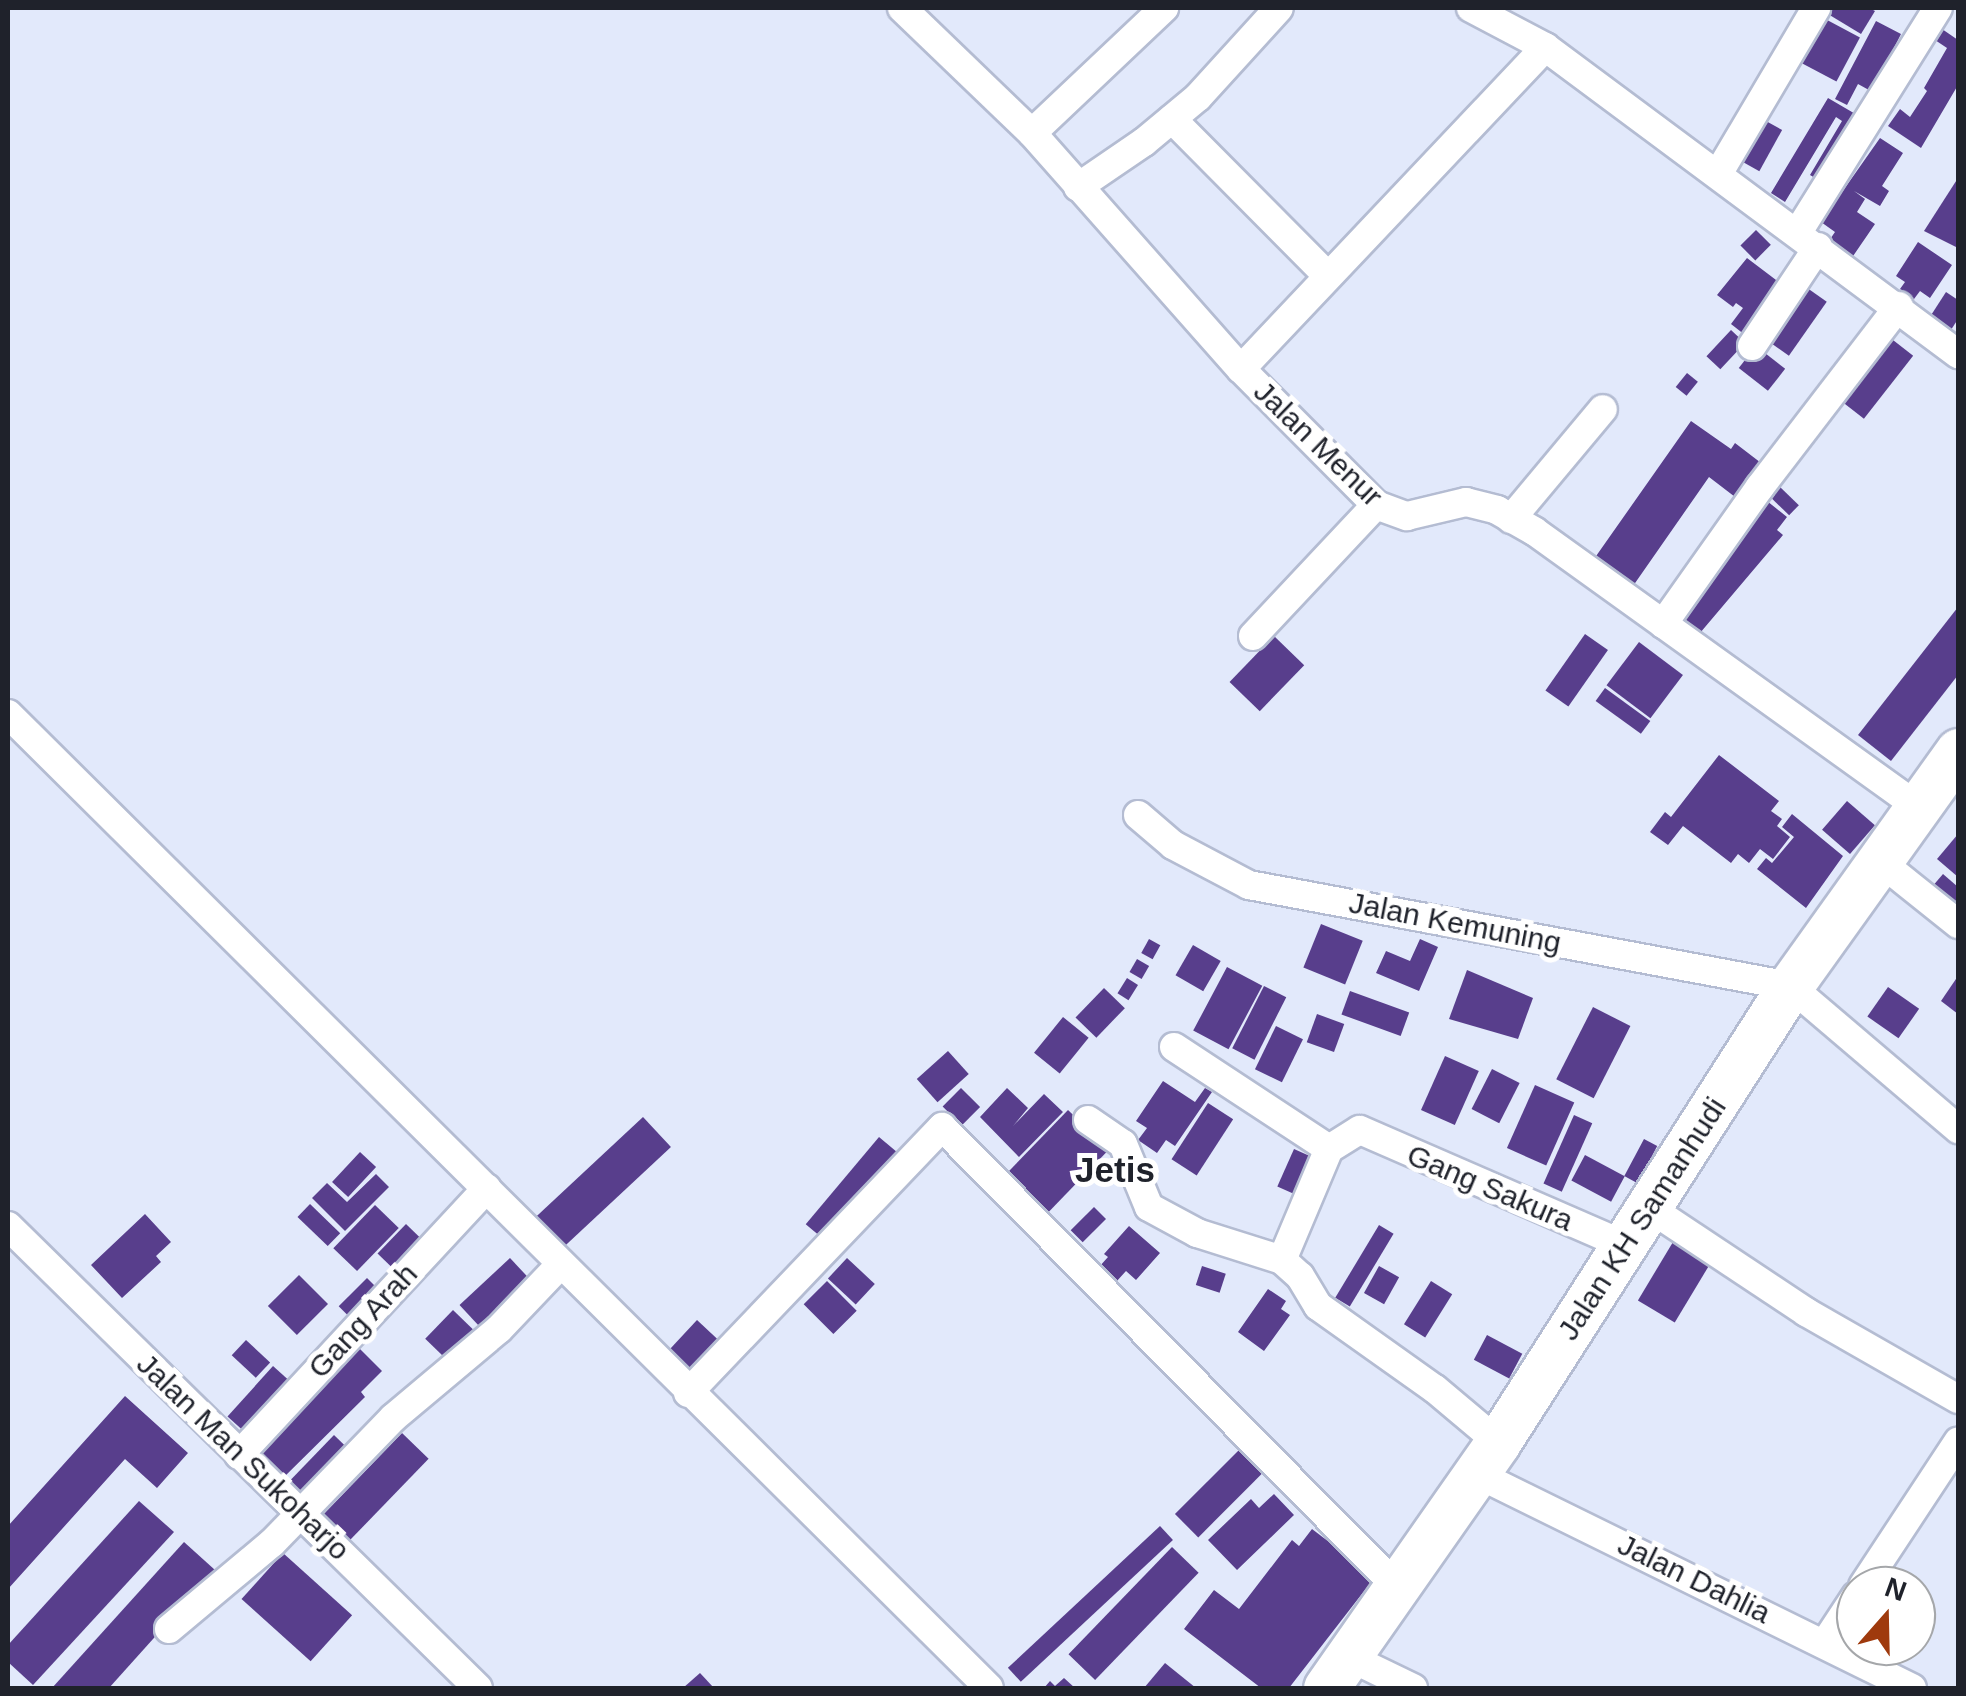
<!DOCTYPE html>
<html>
<head>
<meta charset="utf-8">
<style>
	body { margin:0 }
	#map { position:relative; width:1966px; height:1696px; overflow:hidden; background:#e2e9fb; font-family:Helvetica,sans-serif }
	div>[style] { position:absolute }
	[style*='--x'] { left:calc(var(--x)*1px); top:calc(var(--y)*1px); width:calc(var(--w)*1px); rotate:calc(var(--a)*1deg) }
	.building>* { inset:0; background:#583e8c; transform-origin:0 0 }
	.roads { filter:drop-shadow(2px 0 #b4bcd2) drop-shadow(-2px 0 #b4bcd2) drop-shadow(0 2px #b4bcd2) drop-shadow(0 -2px #b4bcd2) }
	.street>* { height:28px; margin:-14px; padding:0 14px; transform-origin:14px; border-radius:14px; background:#fff }
	.primary>* { height:45px; margin:-22.5px; padding:0 22.5px; transform-origin:22.5px; border-radius:22.5px; background:#fff }
	span { translate:-50% -50%; white-space:nowrap; text-align:center; line-height:1.15; -webkit-text-stroke:10px #fff; paint-order:stroke }
	.street-label { font-size:30px; color:#1f222b }
	.quarter-label { font-size:35px; color:#1f222b; font-weight:700 }
	.frame { position:absolute; inset:0; border:10px solid #1f222b; pointer-events:none }
	.north { position:absolute; left:1836px; top:1566px; width:100px; height:100px; box-sizing:border-box; background:#fff; border:2px solid #a5a7aa; border-radius:50%; rotate:20deg; font-size:28px; font-weight:700; line-height:40px; text-align:center; color:#1f222b }
	.north::after { content:''; display:block; margin:auto; width:35px; height:45px; background:#9f3a0d; clip-path:polygon(50% 0,100% 100%,50% 72%,0 100%) }
</style>
</head>
<body>
<div id="map">
	<div class="building">
		<div style="clip-path:polygon(1825px 8px,1869px 8px,1875px 11px,1861px 34px,1823px 11px)"></div>
		<div style="left:1814px;top:13px;width:52px;height:50px;rotate:28deg"></div>
		<div style="clip-path:polygon(1876px 21px,1901px 34px,1891px 54px,1902px 60px,1878px 95px,1858px 84px,1847px 105px,1835px 99px)"></div>
		<div style="clip-path:polygon(1942px 29px,1958px 40px,1958px 85px,1921px 148px,1888px 126px,1900px 109px,1910px 117px,1927px 91px,1924px 88px,1947px 48px,1935px 40px)"></div>
		<div style="clip-path:polygon(1828px 98px,1864px 119px,1825px 184px,1810px 175px,1842px 121px,1836px 117px,1785px 202px,1771px 193px)"></div>
		<div style="left:1755px;top:115px;width:31px;height:47px;rotate:29deg"></div>
		<div style="clip-path:polygon(1880px 138px,1903px 153px,1882px 186px,1889px 191px,1880px 206px,1854px 191px,1865px 199px,1857px 212px,1875px 224px,1849px 262px,1826px 245px,1835px 232px,1821px 222px)"></div>
		<div style="clip-path:polygon(1958px 178px,1958px 248px,1924px 231px)"></div>
		<div style="left:1756px;top:230px;width:21px;height:22px;rotate:45deg"></div>
		<div style="clip-path:polygon(1918px 242px,1952px 265px,1930px 298px,1920px 291px,1914px 299px,1900px 289px,1905px 282px,1896px 276px)"></div>
		<div style="clip-path:polygon(1747px 258px,1784px 286px,1745px 335px,1731px 324px,1743px 308px,1736px 303px,1733px 307px,1717px 295px)"></div>
		<div style="left:1803px;top:285px;width:29px;height:66px;rotate:35deg"></div>
		<div style="clip-path:polygon(1946px 292px,1958px 300px,1958px 319px,1947px 336px,1926px 323px)"></div>
		<div style="left:1731px;top:330px;width:19px;height:36px;rotate:43deg"></div>
		<div style="left:1884px;top:333px;width:37px;height:80px;rotate:38deg"></div>
		<div style="left:1756px;top:346px;width:37px;height:28px;rotate:38deg"></div>
		<div style="left:1687px;top:373px;width:14px;height:18px;rotate:39deg"></div>
		<div style="clip-path:polygon(1691px 421px,1731px 449px,1735px 443px,1765px 466px,1739px 500px,1709px 477px,1633px 586px,1594px 559px)"></div>
		<div style="left:1778px;top:485px;width:29px;height:14px;rotate:44deg"></div>
		<div style="clip-path:polygon(1767px 501px,1787px 517px,1777px 530px,1783px 535px,1700px 633px,1696px 630px,1691px 637px,1675px 625px)"></div>
		<div style="clip-path:polygon(1958px 607px,1958px 675px,1891px 761px,1858px 735px)"></div>
		<div style="left:1585px;top:634px;width:28px;height:69px;rotate:35deg"></div>
		<div style="left:1274px;top:636px;width:42px;height:64px;rotate:44deg"></div>
		<div style="left:1639px;top:642px;width:55px;height:54px;rotate:37deg"></div>
		<div style="left:1605px;top:688px;width:56px;height:16px;rotate:36deg"></div>
		<div style="clip-path:polygon(1719px 755px,1779px 801px,1771px 811px,1782px 819px,1777px 826px,1790px 837px,1773px 859px,1760px 849px,1749px 863px,1738px 854px,1731px 863px,1683px 826px,1668px 845px,1650px 832px,1665px 812px,1671px 817px)"></div>
		<div style="left:1847px;top:801px;width:37px;height:38px;rotate:41deg"></div>
		<div style="clip-path:polygon(1792px 814px,1843px 856px,1806px 908px,1757px 869px,1766px 858px,1772px 863px,1794px 837px,1782px 827px)"></div>
		<div style="clip-path:polygon(1958px 834px,1958px 877px,1937px 859px)"></div>
		<div style="clip-path:polygon(1943px 874px,1958px 887px,1958px 917px,1925px 895px)"></div>
		<div style="left:1321px;top:924px;width:45px;height:47px;rotate:22deg"></div>
		<div style="left:1149px;top:939px;width:13px;height:16px;rotate:29deg"></div>
		<div style="clip-path:polygon(1420px 939px,1438px 947px,1419px 991px,1376px 973px,1386px 951px,1410px 961px)"></div>
		<div style="left:1193px;top:945px;width:32px;height:35px;rotate:30deg"></div>
		<div style="left:1137px;top:959px;width:14px;height:15px;rotate:30deg"></div>
		<div style="left:1227px;top:967px;width:40px;height:72px;rotate:28deg"></div>
		<div style="clip-path:polygon(1467px 970px,1533px 998px,1518px 1039px,1449px 1019px)"></div>
		<div style="clip-path:polygon(1958px 976px,1958px 1014px,1941px 1001px)"></div>
		<div style="left:1127px;top:978px;width:13px;height:18px;rotate:32deg"></div>
		<div style="left:1264px;top:986px;width:25px;height:70px;rotate:27deg"></div>
		<div style="left:1888px;top:987px;width:38px;height:36px;rotate:35deg"></div>
		<div style="left:1104px;top:988px;width:29px;height:41px;rotate:44deg"></div>
		<div style="left:1350px;top:991px;width:63px;height:25px;rotate:20deg"></div>
		<div style="left:1593px;top:1007px;width:42px;height:81px;rotate:27deg"></div>
		<div style="left:1317px;top:1014px;width:29px;height:30px;rotate:20deg"></div>
		<div style="left:1063px;top:1017px;width:33px;height:46px;rotate:39deg"></div>
		<div style="left:1276px;top:1026px;width:30px;height:48px;rotate:26deg"></div>
		<div style="left:948px;top:1051px;width:31px;height:42px;rotate:48deg"></div>
		<div style="left:1445px;top:1056px;width:37px;height:59px;rotate:24deg"></div>
		<div style="left:1492px;top:1069px;width:31px;height:45px;rotate:27deg"></div>
		<div style="clip-path:polygon(1163px 1081px,1195px 1102px,1205px 1088px,1212px 1092px,1175px 1146px,1166px 1140px,1157px 1153px,1138px 1140px,1147px 1128px,1136px 1121px)"></div>
		<div style="left:1535px;top:1085px;width:43px;height:69px;rotate:24deg"></div>
		<div style="left:961px;top:1088px;width:27px;height:26px;rotate:45deg"></div>
		<div style="clip-path:polygon(1007px 1088px,1028px 1108px,1013px 1126px,1044px 1094px,1063px 1112px,1019px 1157px,980px 1117px)"></div>
		<div style="left:1208px;top:1103px;width:30px;height:67px;rotate:33deg"></div>
		<div style="left:1068px;top:1110px;width:57px;height:90px;rotate:44deg"></div>
		<div style="left:1574px;top:1115px;width:20px;height:75px;rotate:24deg"></div>
		<div style="left:643px;top:1117px;width:41px;height:147px;rotate:47deg"></div>
		<div style="left:879px;top:1137px;width:30px;height:114px;rotate:40deg"></div>
		<div style="left:1644px;top:1139px;width:15px;height:42px;rotate:28deg"></div>
		<div style="left:1294px;top:1149px;width:24px;height:41px;rotate:24deg"></div>
		<div style="left:360px;top:1152px;width:22px;height:41px;rotate:43deg"></div>
		<div style="left:1585px;top:1155px;width:45px;height:29px;rotate:28deg"></div>
		<div style="clip-path:polygon(376px 1174px,389px 1187px,345px 1231px,312px 1198px,327px 1183px,347px 1202px)"></div>
		<div style="left:310px;top:1204px;width:42px;height:18px;rotate:44deg"></div>
		<div style="left:375px;top:1205px;width:33px;height:60px;rotate:44deg"></div>
		<div style="left:1094px;top:1207px;width:17px;height:33px;rotate:45deg"></div>
		<div style="clip-path:polygon(145px 1214px,171px 1242px,156px 1256px,161px 1262px,122px 1298px,91px 1265px)"></div>
		<div style="left:406px;top:1224px;width:29px;height:41px;rotate:44deg"></div>
		<div style="left:1379px;top:1225px;width:17px;height:85px;rotate:31deg"></div>
		<div style="clip-path:polygon(1129px 1226px,1160px 1253px,1136px 1280px,1126px 1271px,1116px 1282px,1099px 1267px,1108px 1257px,1104px 1254px)"></div>
		<div style="left:1676px;top:1237px;width:43px;height:74px;rotate:31deg"></div>
		<div style="left:510px;top:1258px;width:34px;height:69px;rotate:47deg"></div>
		<div style="left:847px;top:1258px;width:38px;height:28px;rotate:43deg"></div>
		<div style="left:1202px;top:1266px;width:25px;height:20px;rotate:18deg"></div>
		<div style="left:1379px;top:1266px;width:23px;height:31px;rotate:29deg"></div>
		<div style="left:299px;top:1275px;width:41px;height:44px;rotate:45deg"></div>
		<div style="left:367px;top:1278px;width:25px;height:40px;rotate:45deg"></div>
		<div style="left:827px;top:1281px;width:42px;height:33px;rotate:45deg"></div>
		<div style="left:1431px;top:1281px;width:25px;height:51px;rotate:32deg"></div>
		<div style="clip-path:polygon(1268px 1289px,1286px 1301px,1281px 1309px,1290px 1315px,1264px 1351px,1238px 1332px)"></div>
		<div style="left:453px;top:1310px;width:29px;height:40px;rotate:44deg"></div>
		<div style="left:697px;top:1320px;width:34px;height:43px;rotate:43deg"></div>
		<div style="left:1487px;top:1335px;width:40px;height:28px;rotate:28deg"></div>
		<div style="left:246px;top:1340px;width:33px;height:21px;rotate:43deg"></div>
		<div style="clip-path:polygon(359px 1348px,382px 1371px,361px 1392px,365px 1397px,280px 1481px,254px 1454px)"></div>
		<div style="left:273px;top:1366px;width:28px;height:68px;rotate:42deg"></div>
		<div style="clip-path:polygon(125px 1396px,188px 1453px,157px 1488px,125px 1459px,8px 1589px,8px 1526px)"></div>
		<div style="left:402px;top:1433px;width:37px;height:117px;rotate:44deg"></div>
		<div style="left:334px;top:1435px;width:29px;height:66px;rotate:44deg"></div>
		<div style="left:1240px;top:1449px;width:33px;height:92px;rotate:45deg"></div>
		<div style="clip-path:polygon(1274px 1494px,1294px 1515px,1237px 1570px,1208px 1540px,1251px 1499px,1259px 1508px)"></div>
		<div style="clip-path:polygon(139px 1501px,174px 1532px,33px 1685px,8px 1662px,8px 1645px)"></div>
		<div style="left:1160px;top:1526px;width:19px;height:208px;rotate:47deg"></div>
		<div style="clip-path:polygon(1312px 1529px,1375px 1577px,1289px 1688px,1261px 1688px,1184px 1629px,1214px 1590px,1239px 1609px,1292px 1540px,1299px 1546px)"></div>
		<div style="clip-path:polygon(184px 1542px,215px 1570px,109px 1688px,52px 1688px)"></div>
		<div style="left:1172px;top:1547px;width:37px;height:149px;rotate:44deg"></div>
		<div style="left:283px;top:1553px;width:93px;height:62px;rotate:42deg"></div>
		<div style="clip-path:polygon(1165px 1663px,1196px 1688px,1144px 1688px)"></div>
		<div style="clip-path:polygon(700px 1673px,714px 1688px,683px 1688px)"></div>
		<div style="clip-path:polygon(1064px 1678px,1075px 1688px,1044px 1688px,1050px 1681px,1055px 1686px)"></div>
	</div>
	<div class="roads">
		<div class="street">
			<div style="--x:902;--y:8;--w:180;--a:43.9"></div>
			<div style="--x:1032;--y:133;--w:315;--a:48.5"></div>
			<div style="--x:1241;--y:369;--w:192;--a:45.2"></div>
			<div style="--x:1376;--y:505;--w:33;--a:20"></div>
			<div style="--x:1407;--y:516;--w:61;--a:-13.3"></div>
			<div style="--x:1466;--y:502;--w:32;--a:14"></div>
			<div style="--x:1497;--y:510;--w:43;--a:29.6"></div>
			<div style="--x:1534;--y:531;--w:472;--a:35.7"></div>
			<div style="--x:1471;--y:8;--w:84;--a:27.8"></div>
			<div style="--x:1545;--y:47;--w:515;--a:36.62"></div>
			<div style="--x:1172;--y:119;--w:221;--a:45.2"></div>
			<div style="--x:1032;--y:133;--w:182;--a:-43.4"></div>
			<div style="--x:1718;--y:174;--w:193;--a:-59.4"></div>
			<div style="--x:1078;--y:187;--w:80;--a:-34.3"></div>
			<div style="--x:1144;--y:142;--w:70;--a:-39.8"></div>
			<div style="--x:1198;--y:97;--w:120;--a:-47.7"></div>
			<div style="--x:1798;--y:232;--w:264;--a:-58"></div>
			<div style="--x:1752;--y:346;--w:119;--a:-56.3"></div>
			<div style="--x:1241;--y:369;--w:443;--a:-46.6"></div>
			<div style="--x:1511;--y:519;--w:143;--a:-50.1"></div>
			<div style="--x:1663;--y:624;--w:168;--a:-54.7"></div>
			<div style="--x:1760;--y:487;--w:228;--a:-52.5"></div>
			<div style="--x:1253;--y:636;--w:180;--a:-46.8"></div>
			<div style="--x:8;--y:714;--w:1382;--a:44.79"></div>
			<div style="--x:1138;--y:815;--w:46;--a:40.6"></div>
			<div style="--x:1173;--y:845;--w:86;--a:27.8"></div>
			<div style="--x:1249;--y:885;--w:550;--a:10.57"></div>
			<div style="--x:1790;--y:986;--w:221;--a:40.4"></div>
			<div style="--x:1877;--y:859;--w:104;--a:38.7"></div>
			<div style="--x:1174;--y:1047;--w:186;--a:33.3"></div>
			<div style="--x:1088;--y:1120;--w:42;--a:34.4"></div>
			<div style="--x:1123;--y:1144;--w:68;--a:67.6"></div>
			<div style="--x:1149;--y:1207;--w:55;--a:28.4"></div>
			<div style="--x:1197;--y:1233;--w:89;--a:17.6"></div>
			<div style="--x:1282;--y:1260;--w:24;--a:42"></div>
			<div style="--x:1300;--y:1276;--w:35;--a:59"></div>
			<div style="--x:1318;--y:1306;--w:143;--a:35.4"></div>
			<div style="--x:1435;--y:1389;--w:82;--a:40.1"></div>
			<div style="--x:1648;--y:1207;--w:190;--a:33.6"></div>
			<div style="--x:1806;--y:1312;--w:175;--a:29.8"></div>
			<div style="--x:8;--y:1226;--w:659;--a:44.51"></div>
			<div style="--x:1282;--y:1260;--w:121;--a:-67.1"></div>
			<div style="--x:1329;--y:1149;--w:36;--a:-32"></div>
			<div style="--x:1360;--y:1130;--w:286;--a:23.5"></div>
			<div style="--x:688;--y:1393;--w:368;--a:-46.3"></div>
			<div style="--x:942;--y:1127;--w:648;--a:45.31"></div>
			<div style="--x:239;--y:1455;--w:364;--a:-47.1"></div>
			<div style="--x:1475;--y:1473;--w:487;--a:26.2"></div>
			<div style="--x:1863;--y:1586;--w:173;--a:-56.6"></div>
			<div style="--x:169;--y:1629;--w:134;--a:-39.9"></div>
			<div style="--x:272;--y:1543;--w:174;--a:-45.9"></div>
			<div style="--x:393;--y:1418;--w:138;--a:-40"></div>
			<div style="--x:499;--y:1329;--w:90;--a:-46.4"></div>
			<div style="--x:1825;--y:1643;--w:56;--a:-56.6"></div>
			<div style="--x:1351;--y:1658;--w:69;--a:25.8"></div>
		</div>
		<div class="primary">
			<div style="--x:1326;--y:1688;--w:300;--a:-55"></div>
			<div style="--x:1498;--y:1442;--w:541;--a:-57.37"></div>
			<div style="--x:1790;--y:986;--w:289;--a:-54.4"></div>
		</div>
	</div>
	<div class="street-label">
		<span style="left:1318px;top:444px;rotate:44deg">Jalan Menur</span>
		<span style="left:1455px;top:923px;rotate:11deg">Jalan Kemuning</span>
		<span style="left:1490px;top:1188px;rotate:23deg">Gang Sakura</span>
		<span style="left:1642px;top:1219px;rotate:-57deg">Jalan KH Samanhudi</span>
		<span style="left:363px;top:1321px;rotate:-47deg">Gang Arah</span>
		<span style="left:243px;top:1457px;rotate:44deg">Jalan Man Sukoharjo</span>
		<span style="left:1694px;top:1579px;rotate:26deg">Jalan Dahlia</span>
	</div>
	<div class="quarter-label">
		<span style="left:1115px;top:1170px">Jetis</span>
	</div>
	<div class="frame"></div>
	<div class="north">N</div>
</div>
</body>
</html>
